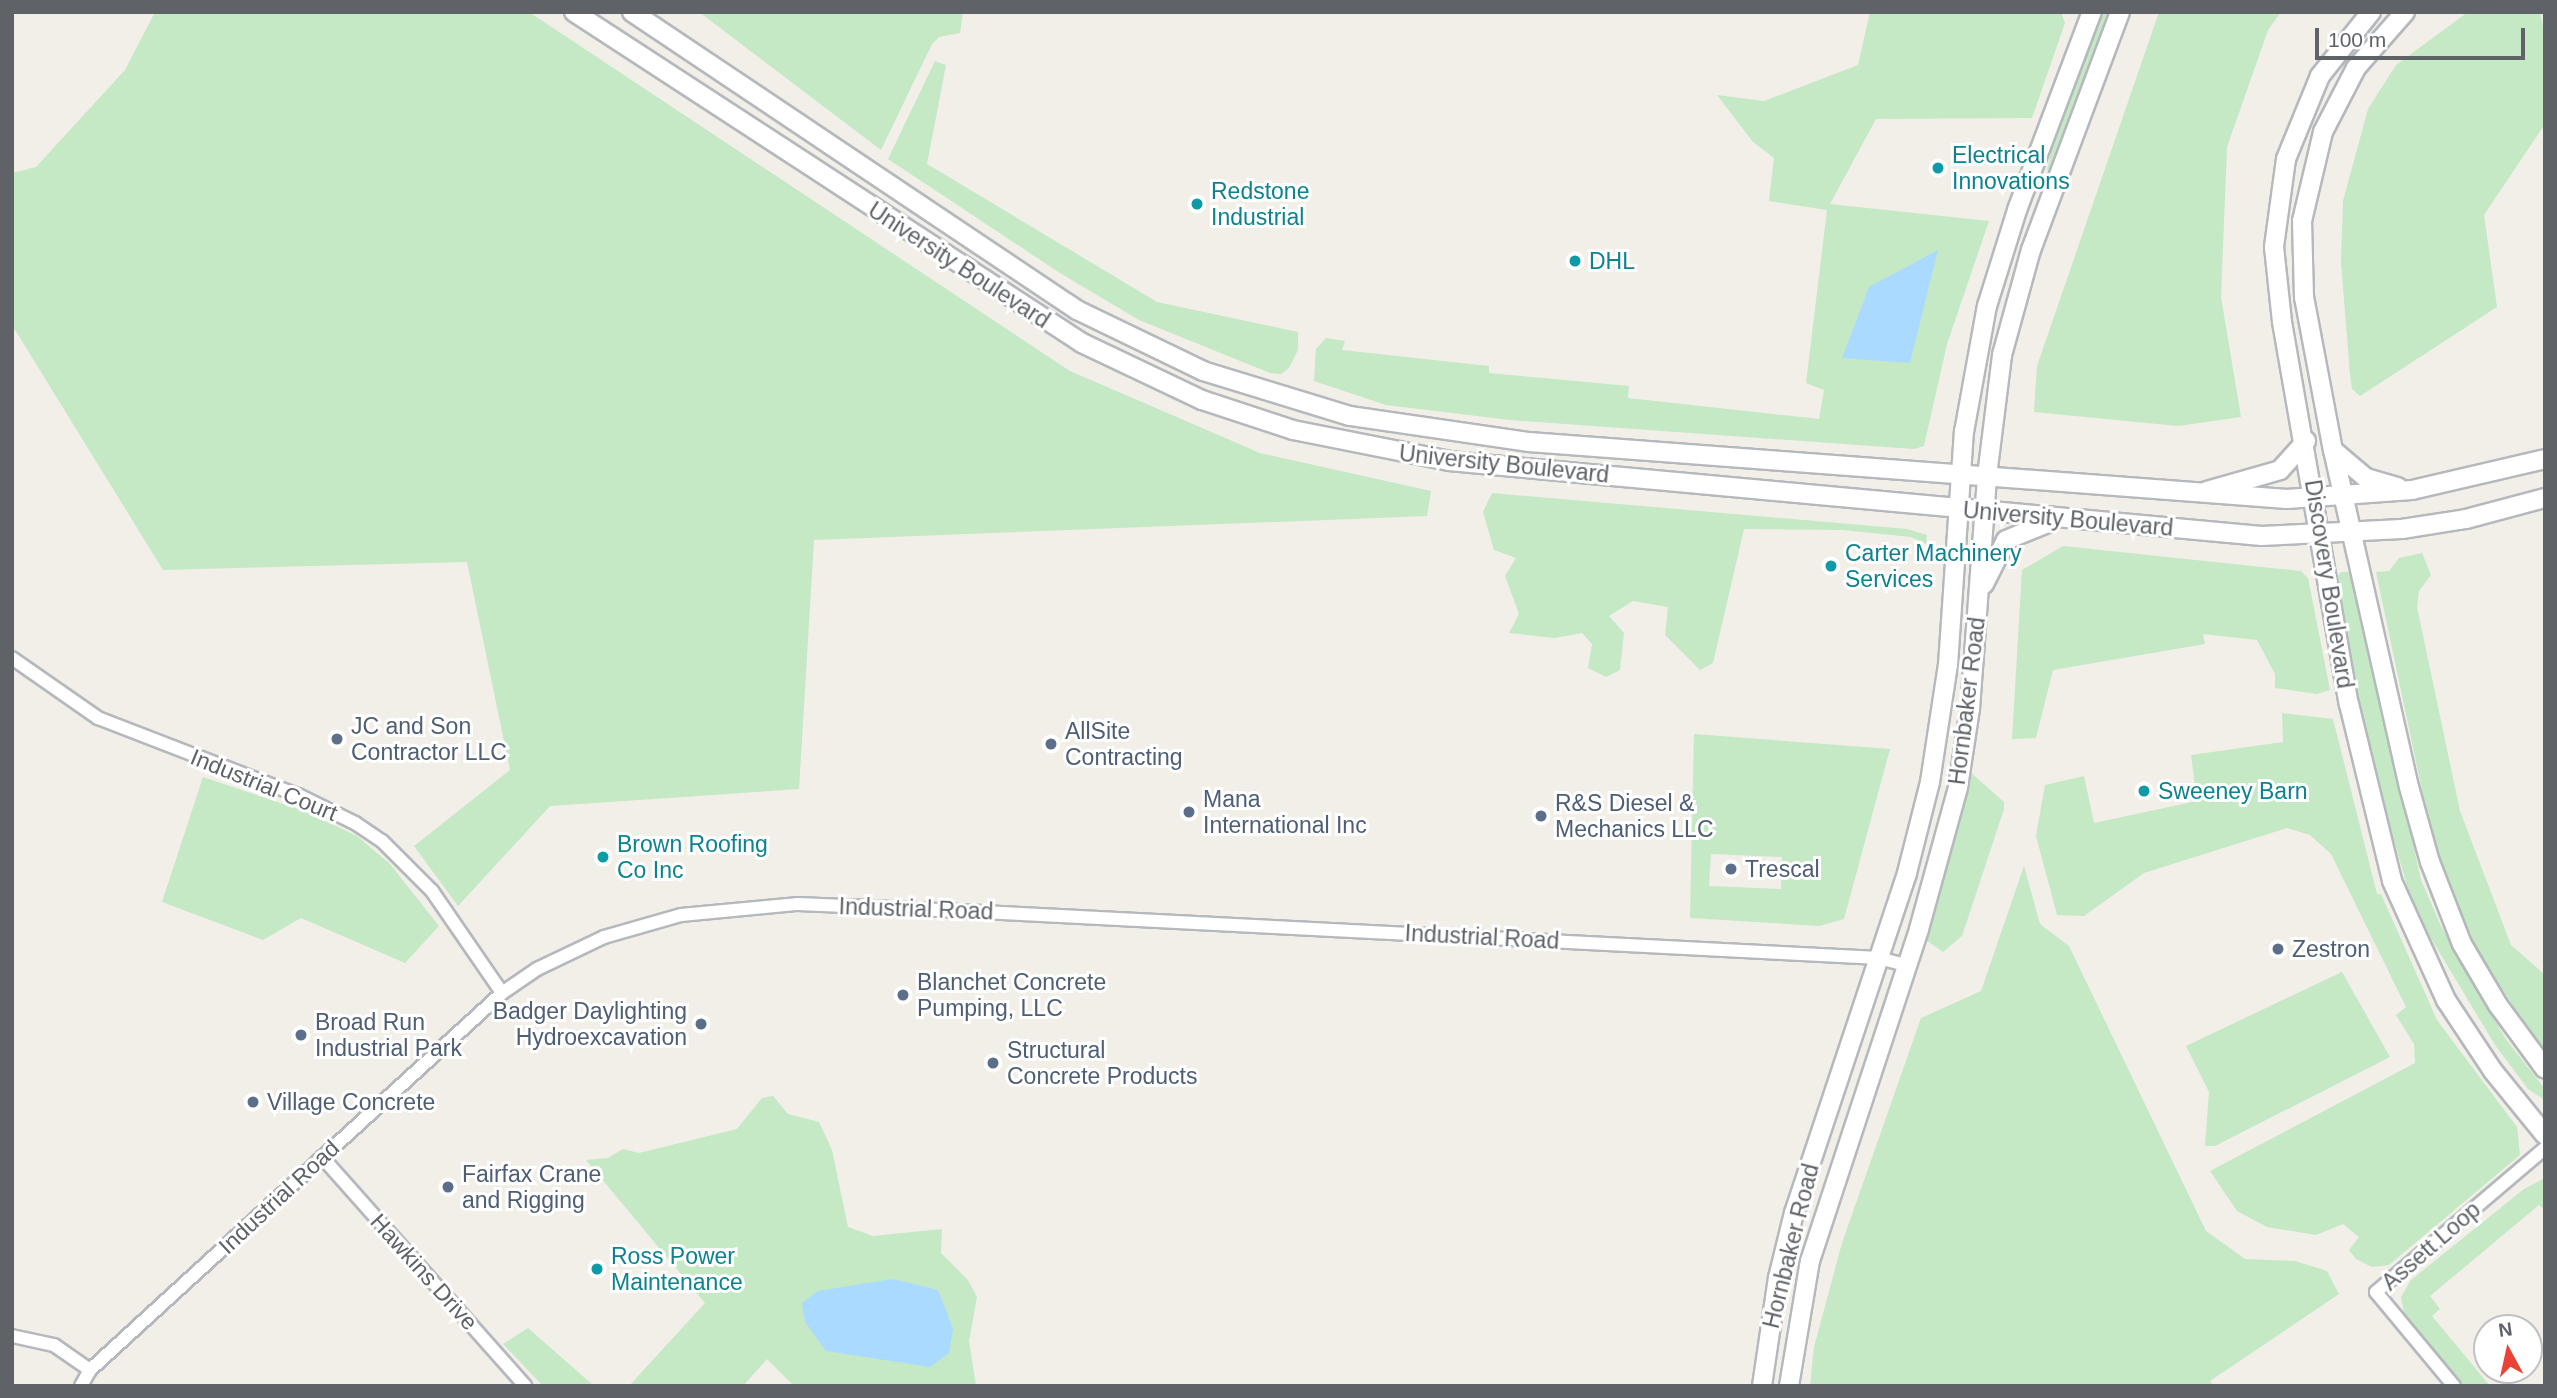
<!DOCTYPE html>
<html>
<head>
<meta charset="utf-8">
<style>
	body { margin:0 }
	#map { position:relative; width:2557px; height:1398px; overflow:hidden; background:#f1efe8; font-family:Arial,sans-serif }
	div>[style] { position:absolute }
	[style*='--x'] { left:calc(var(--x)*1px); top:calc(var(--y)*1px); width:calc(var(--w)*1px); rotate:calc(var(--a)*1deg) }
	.green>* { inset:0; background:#c5e8c5 }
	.water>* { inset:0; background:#aadaff }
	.roads { filter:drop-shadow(2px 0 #b5b8bc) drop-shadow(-2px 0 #b5b8bc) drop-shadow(0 2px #b5b8bc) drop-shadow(0 -2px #b5b8bc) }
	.street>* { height:12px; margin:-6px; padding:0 6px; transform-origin:6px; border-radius:6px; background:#fff }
	.secondary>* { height:18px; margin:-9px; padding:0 9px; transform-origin:9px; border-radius:9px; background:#fff }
	.dots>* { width:19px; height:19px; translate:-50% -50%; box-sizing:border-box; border:4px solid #fff; border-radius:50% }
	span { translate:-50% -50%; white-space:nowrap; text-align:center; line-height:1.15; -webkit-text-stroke:6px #fff; paint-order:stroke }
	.culture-label { font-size:23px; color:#0d838f }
	.left { translate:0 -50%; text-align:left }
	.street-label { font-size:23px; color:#5f6368 }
	.service-label { font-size:23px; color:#4e5e75 }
	.right { translate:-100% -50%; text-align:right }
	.frame { position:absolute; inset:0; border:14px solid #5f6368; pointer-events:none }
	.north { position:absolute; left:2473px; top:1314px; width:70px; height:70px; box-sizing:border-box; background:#fff; border:2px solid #bfc1c3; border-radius:50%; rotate:352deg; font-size:19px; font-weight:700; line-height:28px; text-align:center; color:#5f6368 }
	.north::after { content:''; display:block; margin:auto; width:24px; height:32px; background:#ea4335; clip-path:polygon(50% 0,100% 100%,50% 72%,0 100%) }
	.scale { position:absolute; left:2315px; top:28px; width:210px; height:32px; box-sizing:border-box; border:4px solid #5f6368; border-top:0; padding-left:9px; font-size:21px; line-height:24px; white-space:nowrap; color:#5f6368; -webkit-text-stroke:5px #fff; paint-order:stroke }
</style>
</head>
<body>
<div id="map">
	<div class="green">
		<div style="clip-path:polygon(155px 12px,529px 12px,1070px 371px,1260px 453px,1431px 491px,1427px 516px,814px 540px,799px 789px,550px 806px,458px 906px,414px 846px,510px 770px,467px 562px,163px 570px,12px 325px,12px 173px,36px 167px,125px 70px)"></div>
		<div style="clip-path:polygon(699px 12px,963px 12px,960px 33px,939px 37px,932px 44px,881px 150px)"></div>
		<div style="clip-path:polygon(1870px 12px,2061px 12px,2065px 23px,2032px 118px,1876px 119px,1830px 204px,1989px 221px,1947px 344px,1924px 446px,1914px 449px,1510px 420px,1386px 405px,1314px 381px,1316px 349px,1326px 338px,1345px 341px,1342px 350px,1489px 366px,1489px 373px,1629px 386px,1628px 398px,1819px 419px,1824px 390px,1806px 383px,1827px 210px,1769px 201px,1774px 158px,1753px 142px,1717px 95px,1764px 101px,1858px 65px)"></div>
		<div style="clip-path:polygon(2100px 12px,2112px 12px,2050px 172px,2047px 170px,2055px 134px)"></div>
		<div style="clip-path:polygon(2159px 12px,2281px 12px,2268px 30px,2227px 147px,2221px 297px,2241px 417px,2178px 426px,2034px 412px,2037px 366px)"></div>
		<div style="clip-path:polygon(2468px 12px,2540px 12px,2545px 37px,2545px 124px,2484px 215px,2497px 307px,2360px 396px,2352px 389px,2350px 375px,2341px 262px,2343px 201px,2368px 109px,2396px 65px)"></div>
		<div style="clip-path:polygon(935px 61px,946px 65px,927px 164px,1157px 302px,1298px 332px,1298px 350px,1289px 368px,1281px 374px,1270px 373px,1139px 320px,1060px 273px,888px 159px)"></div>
		<div style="clip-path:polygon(1492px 493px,1907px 529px,1927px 535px,1926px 544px,1911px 537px,1843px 530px,1744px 529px,1713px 663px,1700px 670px,1665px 635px,1668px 607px,1633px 601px,1609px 616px,1624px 633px,1620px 670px,1606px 677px,1588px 668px,1592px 644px,1582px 633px,1555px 638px,1509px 633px,1519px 614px,1505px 576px,1516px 558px,1494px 550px,1483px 512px)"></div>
		<div style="clip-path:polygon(2063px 546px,2301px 571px,2308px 578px,2330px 690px,2317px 694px,2275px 688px,2275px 674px,2257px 640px,2203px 634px,2205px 644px,2053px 670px,2036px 738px,2012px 739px,2022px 570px)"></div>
		<div style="clip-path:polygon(2422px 553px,2431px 575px,2419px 591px,2417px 607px,2460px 811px,2511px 945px,2545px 975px,2545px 1055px,2473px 944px,2435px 852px,2376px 572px,2389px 571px,2399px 558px)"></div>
		<div style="clip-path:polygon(2341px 572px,2351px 572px,2355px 579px,2421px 880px,2441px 926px,2505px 1038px,2545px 1089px,2545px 1100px,2528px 1089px,2495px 1045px,2429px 935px,2407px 886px,2373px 767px,2335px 580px)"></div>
		<div style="clip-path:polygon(2282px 713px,2333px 719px,2377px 894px,2381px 894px,2437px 1020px,2517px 1127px,2520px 1155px,2389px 1265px,2372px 1267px,2356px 1259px,2349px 1250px,2359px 1237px,2343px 1224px,2316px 1235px,2267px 1227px,2237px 1211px,2210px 1171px,2415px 1063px,2414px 1044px,2396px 1015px,2406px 1007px,2331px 854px,2310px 835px,2287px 828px,2144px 873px,2084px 916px,2057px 915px,2036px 836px,2045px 785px,2084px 776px,2094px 823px,2197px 801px,2191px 755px,2283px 742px)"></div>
		<div style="clip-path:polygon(evenodd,1694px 734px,1890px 749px,1844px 919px,1819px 926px,1690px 918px,1694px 734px,1711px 854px,1782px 857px,1781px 889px,1709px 886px,1711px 854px)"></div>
		<div style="clip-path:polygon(1970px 772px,2004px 802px,2004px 809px,1962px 936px,1943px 952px,1927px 941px)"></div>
		<div style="clip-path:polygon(203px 777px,304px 811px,357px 836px,390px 864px,439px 926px,405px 963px,301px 918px,263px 940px,162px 902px)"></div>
		<div style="clip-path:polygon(2024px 866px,2040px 924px,2069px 946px,2206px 1231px,2245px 1259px,2295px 1261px,2327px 1271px,2339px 1294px,2210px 1381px,2213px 1386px,1810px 1386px,1814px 1347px,1842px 1243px,1921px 1018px,1981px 991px)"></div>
		<div style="clip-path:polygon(2342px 972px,2390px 1057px,2215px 1146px,2205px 1146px,2209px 1092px,2186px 1046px)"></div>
		<div style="clip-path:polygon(773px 1096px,788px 1114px,819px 1122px,832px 1150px,848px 1227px,873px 1236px,942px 1229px,941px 1253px,968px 1280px,977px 1297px,969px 1341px,976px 1386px,794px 1386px,767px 1359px,743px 1386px,629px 1386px,705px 1303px,586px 1160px,608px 1158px,623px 1149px,639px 1153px,737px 1129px,762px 1098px)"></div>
		<div style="clip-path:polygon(2545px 1178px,2545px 1210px,2539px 1205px,2430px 1296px,2440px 1309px,2432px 1316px,2490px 1386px,2460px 1386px,2406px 1322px,2401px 1297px,2411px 1280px,2524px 1189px)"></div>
		<div style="clip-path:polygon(528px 1328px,594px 1386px,543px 1386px,503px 1344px)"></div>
	</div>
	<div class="water">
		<div style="clip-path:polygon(1938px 250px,1910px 363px,1842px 358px,1869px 287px)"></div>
		<div style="clip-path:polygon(893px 1279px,938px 1290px,953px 1328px,949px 1353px,930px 1367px,826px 1351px,805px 1322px,802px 1303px,818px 1291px)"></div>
	</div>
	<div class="roads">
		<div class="street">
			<div style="--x:12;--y:658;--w:105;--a:34.9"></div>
			<div style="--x:98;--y:718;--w:214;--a:21.1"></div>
			<div style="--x:298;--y:795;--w:64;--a:26.2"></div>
			<div style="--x:355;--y:823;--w:32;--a:34"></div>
			<div style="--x:382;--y:841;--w:71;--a:45"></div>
			<div style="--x:432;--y:891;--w:124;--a:55.5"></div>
			<div style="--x:322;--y:1157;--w:306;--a:48.4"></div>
			<div style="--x:12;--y:1336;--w:43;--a:12.1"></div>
			<div style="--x:54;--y:1345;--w:44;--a:34.8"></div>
			<div style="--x:81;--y:1386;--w:18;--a:-61"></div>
			<div style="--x:90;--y:1370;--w:558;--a:-42.46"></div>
			<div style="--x:502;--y:993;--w:42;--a:-34.4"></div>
			<div style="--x:537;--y:969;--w:74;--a:-25.5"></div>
			<div style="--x:604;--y:937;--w:80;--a:-15.9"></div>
			<div style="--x:681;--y:915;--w:118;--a:-5.4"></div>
			<div style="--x:798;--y:904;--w:165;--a:2.4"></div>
			<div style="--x:963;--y:911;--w:917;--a:2.94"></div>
			<div style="--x:1879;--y:958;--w:27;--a:15"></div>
			<div style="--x:2454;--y:1386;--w:122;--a:-129.7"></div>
			<div style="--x:2376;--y:1292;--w:222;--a:-40.4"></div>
		</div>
		<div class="secondary">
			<div style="--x:574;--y:12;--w:606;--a:33.09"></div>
			<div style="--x:1082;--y:343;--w:133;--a:25.4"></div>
			<div style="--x:1202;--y:400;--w:96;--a:18.2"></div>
			<div style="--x:1293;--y:430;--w:159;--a:11.2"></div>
			<div style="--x:1449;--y:461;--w:816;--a:5.27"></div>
			<div style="--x:2262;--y:536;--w:140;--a:-2.9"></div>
			<div style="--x:2402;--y:529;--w:65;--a:-8.9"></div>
			<div style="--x:2466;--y:519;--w:82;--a:-14.9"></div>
			<div style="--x:632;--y:12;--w:536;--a:33.81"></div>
			<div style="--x:1077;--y:310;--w:140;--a:25.8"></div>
			<div style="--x:1203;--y:371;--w:154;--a:17"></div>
			<div style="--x:1350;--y:416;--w:181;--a:8.3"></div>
			<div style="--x:1529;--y:442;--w:760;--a:4.3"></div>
			<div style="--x:2287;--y:499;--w:125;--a:-4.1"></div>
			<div style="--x:2412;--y:490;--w:137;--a:-13.1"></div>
			<div style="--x:2371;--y:12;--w:82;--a:128.6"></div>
			<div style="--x:2320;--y:76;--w:90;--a:112.3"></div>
			<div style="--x:2286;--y:159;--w:89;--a:97.8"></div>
			<div style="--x:2274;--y:247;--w:75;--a:83.9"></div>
			<div style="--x:2282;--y:322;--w:388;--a:80.1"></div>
			<div style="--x:2349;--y:704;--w:182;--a:76.3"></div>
			<div style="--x:2392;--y:881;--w:131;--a:65.6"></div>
			<div style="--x:2446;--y:1000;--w:85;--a:56.5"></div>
			<div style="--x:2493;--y:1071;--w:82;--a:50.9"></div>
			<div style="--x:2405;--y:12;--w:74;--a:131.2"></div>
			<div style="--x:2356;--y:68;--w:72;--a:117.3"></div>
			<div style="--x:2323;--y:132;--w:91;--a:103.3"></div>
			<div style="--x:2302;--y:221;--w:76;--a:88.5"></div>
			<div style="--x:2304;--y:297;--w:156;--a:79.3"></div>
			<div style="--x:2333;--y:450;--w:345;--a:77.3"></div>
			<div style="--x:2409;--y:787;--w:78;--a:74.4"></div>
			<div style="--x:2430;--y:862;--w:88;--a:68.7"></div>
			<div style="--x:2462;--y:944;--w:71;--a:59.5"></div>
			<div style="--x:2498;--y:1005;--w:79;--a:53.7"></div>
			<div style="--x:2333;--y:450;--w:43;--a:40.3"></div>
			<div style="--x:2366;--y:478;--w:33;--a:16"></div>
			<div style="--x:2207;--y:491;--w:76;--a:-16"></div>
			<div style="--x:2280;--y:470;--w:39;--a:-48"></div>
			<div style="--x:1984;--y:584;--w:49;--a:-63.4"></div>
			<div style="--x:2006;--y:540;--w:48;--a:-22.2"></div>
			<div style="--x:1762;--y:1386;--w:109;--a:-81.6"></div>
			<div style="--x:1778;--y:1278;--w:67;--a:-76.2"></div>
			<div style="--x:1794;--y:1213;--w:358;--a:-71.6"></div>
			<div style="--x:1907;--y:873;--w:94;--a:-75.8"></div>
			<div style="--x:1930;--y:782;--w:118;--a:-81.3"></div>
			<div style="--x:1948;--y:665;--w:234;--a:-86.1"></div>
			<div style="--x:1964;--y:432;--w:128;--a:-79.7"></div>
			<div style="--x:1987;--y:306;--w:101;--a:-72.6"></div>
			<div style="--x:2017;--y:210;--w:212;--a:-69.3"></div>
			<div style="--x:1789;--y:1386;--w:127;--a:-80.5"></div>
			<div style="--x:1810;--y:1261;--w:349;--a:-71.8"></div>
			<div style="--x:1919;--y:929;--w:147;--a:-74.6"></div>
			<div style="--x:1958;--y:787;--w:79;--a:-81.3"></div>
			<div style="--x:1970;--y:709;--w:234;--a:-85.8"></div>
			<div style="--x:1987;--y:476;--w:122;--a:-82.9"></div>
			<div style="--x:2002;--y:355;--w:109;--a:-74.6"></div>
			<div style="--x:2031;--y:250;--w:254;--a:-69.5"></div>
		</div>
	</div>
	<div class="dots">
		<div style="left:1938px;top:168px;background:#0f9aa8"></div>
		<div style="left:1197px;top:204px;background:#0f9aa8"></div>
		<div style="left:1575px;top:261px;background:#0f9aa8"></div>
		<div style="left:1831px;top:566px;background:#0f9aa8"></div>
		<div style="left:337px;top:739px;background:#5c6f8a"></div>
		<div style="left:1051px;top:744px;background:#5c6f8a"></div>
		<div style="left:2144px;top:791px;background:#0f9aa8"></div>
		<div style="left:1189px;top:812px;background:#5c6f8a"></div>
		<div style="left:1541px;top:816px;background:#5c6f8a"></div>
		<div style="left:603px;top:857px;background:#0f9aa8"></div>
		<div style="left:1731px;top:869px;background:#5c6f8a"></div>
		<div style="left:2278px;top:949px;background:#5c6f8a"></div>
		<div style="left:903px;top:995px;background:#5c6f8a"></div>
		<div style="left:701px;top:1024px;background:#5c6f8a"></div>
		<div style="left:301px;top:1035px;background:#5c6f8a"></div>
		<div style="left:993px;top:1063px;background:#5c6f8a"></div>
		<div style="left:253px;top:1102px;background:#5c6f8a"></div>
		<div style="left:448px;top:1187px;background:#5c6f8a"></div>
		<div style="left:597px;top:1269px;background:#0f9aa8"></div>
	</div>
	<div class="culture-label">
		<span class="left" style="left:1952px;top:168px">Electrical<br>Innovations</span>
		<span class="left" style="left:1211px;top:204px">Redstone<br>Industrial</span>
		<span class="left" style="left:1589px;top:261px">DHL</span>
		<span class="left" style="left:1845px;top:566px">Carter Machinery<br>Services</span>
		<span class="left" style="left:2158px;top:791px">Sweeney Barn</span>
		<span class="left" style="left:617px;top:857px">Brown Roofing<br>Co Inc</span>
		<span class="left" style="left:611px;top:1269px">Ross Power<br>Maintenance</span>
	</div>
	<div class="street-label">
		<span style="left:959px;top:265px;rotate:33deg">University Boulevard</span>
		<span style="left:1504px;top:464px;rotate:6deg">University Boulevard</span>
		<span style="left:2068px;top:519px;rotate:5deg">University Boulevard</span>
		<span style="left:2329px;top:584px;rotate:81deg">Discovery Boulevard</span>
		<span style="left:1967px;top:701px;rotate:-83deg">Hornbaker Road</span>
		<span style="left:264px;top:785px;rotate:22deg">Industrial Court</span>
		<span style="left:916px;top:909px;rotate:2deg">Industrial Road</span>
		<span style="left:1482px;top:937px;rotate:3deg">Industrial Road</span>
		<span style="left:279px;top:1197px;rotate:-43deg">Industrial Road</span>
		<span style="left:1791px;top:1246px;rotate:-76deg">Hornbaker Road</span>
		<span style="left:2431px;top:1246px;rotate:-41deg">Assett Loop</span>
		<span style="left:424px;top:1272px;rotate:48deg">Hawkins Drive</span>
	</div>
	<div class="service-label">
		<span class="left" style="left:351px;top:739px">JC and Son<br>Contractor LLC</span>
		<span class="left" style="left:1065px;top:744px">AllSite<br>Contracting</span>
		<span class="left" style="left:1203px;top:812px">Mana<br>International Inc</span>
		<span class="left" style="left:1555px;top:816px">R&amp;S Diesel &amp;<br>Mechanics LLC</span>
		<span class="left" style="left:1745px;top:869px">Trescal</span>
		<span class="left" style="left:2292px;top:949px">Zestron</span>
		<span class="left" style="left:917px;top:995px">Blanchet Concrete<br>Pumping, LLC</span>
		<span class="right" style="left:687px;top:1024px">Badger Daylighting<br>Hydroexcavation</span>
		<span class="left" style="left:315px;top:1035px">Broad Run<br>Industrial Park</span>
		<span class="left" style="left:1007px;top:1063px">Structural<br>Concrete Products</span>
		<span class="left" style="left:267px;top:1102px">Village Concrete</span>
		<span class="left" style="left:462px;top:1187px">Fairfax Crane<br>and Rigging</span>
	</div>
	<div class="frame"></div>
	<div class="north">N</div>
	<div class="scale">100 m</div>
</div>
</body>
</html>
